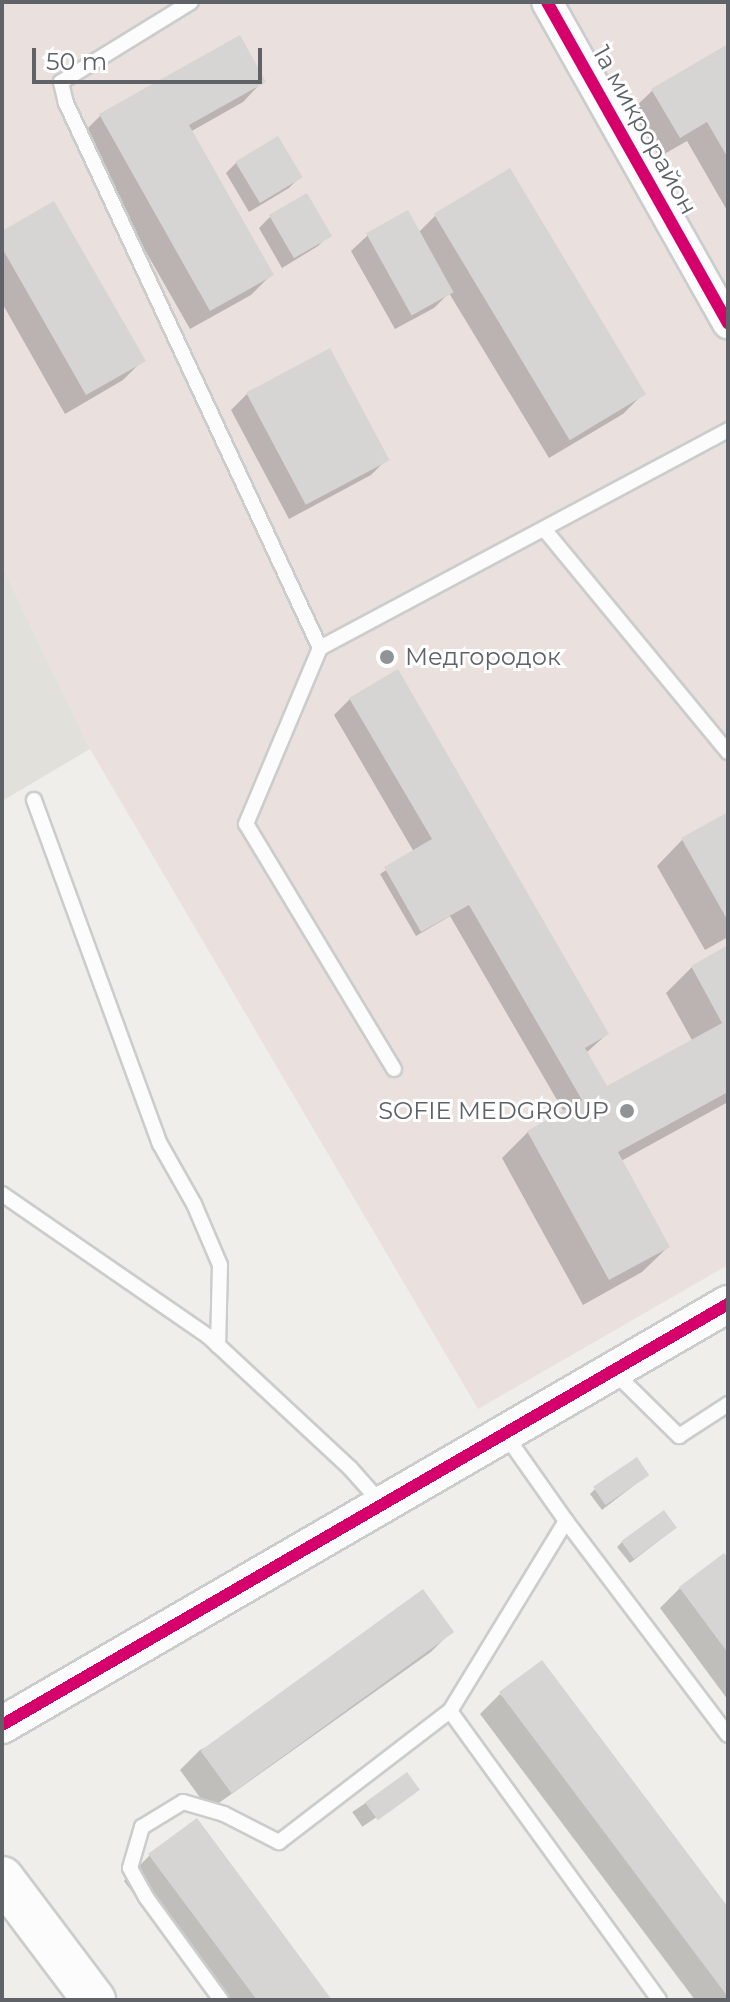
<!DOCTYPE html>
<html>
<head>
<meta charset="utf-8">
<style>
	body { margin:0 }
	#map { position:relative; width:730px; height:2002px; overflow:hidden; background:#efeeea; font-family:Montserrat,sans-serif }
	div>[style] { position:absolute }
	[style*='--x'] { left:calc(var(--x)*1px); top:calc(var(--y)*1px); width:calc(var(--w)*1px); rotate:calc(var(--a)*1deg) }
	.education>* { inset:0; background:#e2e0da }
	.medical>* { inset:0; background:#eae0de }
	.shadow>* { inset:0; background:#0003; transform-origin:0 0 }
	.building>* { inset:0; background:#d6d5d3; transform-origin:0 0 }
	.roads { filter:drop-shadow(2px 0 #cbcccc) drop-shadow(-2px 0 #cbcccc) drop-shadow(0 2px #cbcccc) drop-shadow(0 -2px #cbcccc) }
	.service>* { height:14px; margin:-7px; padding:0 7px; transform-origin:7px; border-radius:7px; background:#fdfcfc }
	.minor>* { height:30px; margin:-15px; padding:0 15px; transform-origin:15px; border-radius:15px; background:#fdfcfc }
	.tertiary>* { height:36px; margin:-18px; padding:0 18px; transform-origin:18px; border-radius:18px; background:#fdfcfc }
	.secondary>* { height:42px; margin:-21px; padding:0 21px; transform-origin:21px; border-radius:21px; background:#fdfcfc }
	.cycleway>* { height:12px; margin:-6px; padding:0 6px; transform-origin:6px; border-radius:6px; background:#d6006c }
	.dots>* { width:22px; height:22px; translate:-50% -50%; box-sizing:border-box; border:4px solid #fff; border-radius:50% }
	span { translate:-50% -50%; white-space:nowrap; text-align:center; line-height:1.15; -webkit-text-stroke:6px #fff; paint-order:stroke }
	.street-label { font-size:24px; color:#5f6368 }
	.poi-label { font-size:24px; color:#5f6368 }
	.left { translate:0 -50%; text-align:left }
	.right { translate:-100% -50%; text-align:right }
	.frame { position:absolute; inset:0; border:4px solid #5f6368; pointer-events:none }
	.scale { position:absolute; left:32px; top:48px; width:230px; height:36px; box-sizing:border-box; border:4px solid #5f6368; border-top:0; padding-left:10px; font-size:24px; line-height:28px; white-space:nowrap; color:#5f6368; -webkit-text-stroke:6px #fff; paint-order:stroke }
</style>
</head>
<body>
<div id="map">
	<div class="education">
		<div style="clip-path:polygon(2px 566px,90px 749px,2px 801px)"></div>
	</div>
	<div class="medical">
		<div style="clip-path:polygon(2px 2px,728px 2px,728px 1265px,478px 1409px,90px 749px,2px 566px)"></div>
	</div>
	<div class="shadow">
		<div style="clip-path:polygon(728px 50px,728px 212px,687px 141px,659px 157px,632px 110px,653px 90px)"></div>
		<div style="clip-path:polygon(263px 81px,243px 102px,190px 132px,271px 275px,251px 295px,190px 329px,80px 136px,100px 116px)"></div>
		<div style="clip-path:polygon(237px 162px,300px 177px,289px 188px,249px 212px,226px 173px)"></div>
		<div style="clip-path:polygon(509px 171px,643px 394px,623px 414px,549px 458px,449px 293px,434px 308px,395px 329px,351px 251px,368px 235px,418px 233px,435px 216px)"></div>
		<div style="clip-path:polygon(306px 196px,329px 235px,318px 246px,282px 268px,259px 228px,270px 217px)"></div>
		<div style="clip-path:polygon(2px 233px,143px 360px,123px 380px,65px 414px,2px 303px)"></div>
		<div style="clip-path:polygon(247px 394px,387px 459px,371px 475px,289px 519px,231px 410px)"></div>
		<div style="clip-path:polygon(350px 699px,607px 1034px,586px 1053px,596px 1094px,693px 1042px,666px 993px,692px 967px,728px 947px,728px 1102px,621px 1161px,668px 1247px,642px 1272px,583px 1305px,502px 1158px,528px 1132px,564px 1112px,450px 916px,416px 936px,380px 874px,414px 852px,334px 715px)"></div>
		<div style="clip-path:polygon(728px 814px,728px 937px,705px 950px,657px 866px,682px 840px)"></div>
		<div style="clip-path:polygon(641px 1480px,602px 1510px,590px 1494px,595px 1489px)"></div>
		<div style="clip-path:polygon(669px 1533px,630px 1563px,617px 1547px,622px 1542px)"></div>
		<div style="clip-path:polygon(728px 1562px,728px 1700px,660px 1608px,680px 1588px)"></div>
		<div style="clip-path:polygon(451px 1632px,431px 1652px,209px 1810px,180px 1770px,200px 1750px)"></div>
		<div style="clip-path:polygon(500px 1694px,728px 1910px,728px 2000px,695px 2000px,480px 1714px)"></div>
		<div style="left:407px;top:1775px;width:18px;height:66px;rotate:56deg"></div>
		<div style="clip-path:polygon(150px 1855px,329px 2000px,212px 2000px,124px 1881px)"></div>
	</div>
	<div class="building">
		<div style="clip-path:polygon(240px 35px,266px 82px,189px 125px,274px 275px,210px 311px,99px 114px)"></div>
		<div style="clip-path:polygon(728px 44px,728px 158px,707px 122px,680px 138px,651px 89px)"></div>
		<div style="left:278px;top:136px;width:48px;height:50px;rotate:59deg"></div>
		<div style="left:510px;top:168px;width:264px;height:89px;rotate:59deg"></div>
		<div style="left:307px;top:193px;width:50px;height:44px;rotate:60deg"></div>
		<div style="clip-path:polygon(54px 201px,146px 361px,86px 395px,2px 248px,2px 231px)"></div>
		<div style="left:408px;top:210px;width:94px;height:48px;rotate:61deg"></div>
		<div style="left:330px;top:348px;width:127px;height:95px;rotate:62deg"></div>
		<div style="clip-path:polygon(398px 669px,609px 1034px,585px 1048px,607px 1086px,722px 1023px,691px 966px,728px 945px,728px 1092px,618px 1152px,670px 1247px,609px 1280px,527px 1131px,582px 1100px,469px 905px,421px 932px,384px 867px,432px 839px,349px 698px)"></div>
		<div style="clip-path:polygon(728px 812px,728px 921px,681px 838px)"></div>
		<div style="left:637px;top:1457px;width:22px;height:53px;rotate:56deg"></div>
		<div style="left:664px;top:1510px;width:22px;height:53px;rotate:54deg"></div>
		<div style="clip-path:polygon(724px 1553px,728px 1558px,728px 1653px,679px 1587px)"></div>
		<div style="left:423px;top:1589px;width:53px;height:275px;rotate:54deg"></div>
		<div style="clip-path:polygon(542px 1660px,728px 1907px,728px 1997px,499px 1692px)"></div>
		<div style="left:407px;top:1772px;width:22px;height:52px;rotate:54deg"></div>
		<div style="clip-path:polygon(197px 1818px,332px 2000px,257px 2000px,148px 1854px)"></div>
	</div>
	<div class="roads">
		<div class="service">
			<div style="--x:191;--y:2;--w:153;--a:148.4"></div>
			<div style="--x:61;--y:82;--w:22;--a:77"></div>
			<div style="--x:66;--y:103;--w:601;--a:65.01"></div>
			<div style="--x:544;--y:529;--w:289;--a:50.5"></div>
			<div style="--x:34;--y:800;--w:366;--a:69.9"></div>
			<div style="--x:160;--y:1144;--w:69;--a:60.5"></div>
			<div style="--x:194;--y:1204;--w:66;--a:66.9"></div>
			<div style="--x:220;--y:1265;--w:81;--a:91.4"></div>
			<div style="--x:394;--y:1069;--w:286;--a:-121.1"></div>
			<div style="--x:246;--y:824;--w:191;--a:-67.2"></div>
			<div style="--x:320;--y:648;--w:463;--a:-28.1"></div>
			<div style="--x:2;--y:1194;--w:250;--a:34.6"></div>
			<div style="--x:208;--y:1336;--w:194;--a:42.9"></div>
			<div style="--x:350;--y:1468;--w:48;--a:48.4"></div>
			<div style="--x:613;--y:1371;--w:93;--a:44.6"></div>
			<div style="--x:679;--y:1436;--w:59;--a:-33.1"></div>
			<div style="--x:504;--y:1433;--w:108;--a:54.8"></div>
			<div style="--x:566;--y:1521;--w:268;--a:52.9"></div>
			<div style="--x:566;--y:1521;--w:223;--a:121.4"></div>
			<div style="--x:450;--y:1711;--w:357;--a:54.1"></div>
			<div style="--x:221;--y:2000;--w:127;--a:-126.1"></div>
			<div style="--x:146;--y:1897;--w:33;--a:-119"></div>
			<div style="--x:130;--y:1868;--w:43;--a:-73.7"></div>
			<div style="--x:142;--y:1827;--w:48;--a:-31.4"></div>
			<div style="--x:183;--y:1802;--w:43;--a:16.3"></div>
			<div style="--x:224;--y:1814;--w:62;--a:27"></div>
			<div style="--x:279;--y:1842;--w:215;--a:-37.5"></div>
		</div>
		<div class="minor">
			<div style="--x:547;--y:2;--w:369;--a:60.6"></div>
		</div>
		<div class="tertiary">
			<div style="--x:2;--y:1725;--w:839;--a:-30.11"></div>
		</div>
		<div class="secondary">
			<div style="--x:2;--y:1878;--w:153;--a:53"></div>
		</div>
	</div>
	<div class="cycleway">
		<div style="--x:547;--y:2;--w:369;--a:60.6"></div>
		<div style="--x:2;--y:1725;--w:839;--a:-30.11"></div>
	</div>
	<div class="dots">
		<div style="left:387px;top:657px;background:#919496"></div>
		<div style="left:627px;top:1111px;background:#919496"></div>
	</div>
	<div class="street-label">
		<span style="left:645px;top:130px;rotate:61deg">1а микрорайон</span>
	</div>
	<div class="poi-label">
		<span class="left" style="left:405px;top:657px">Медгородок</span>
		<span class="right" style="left:609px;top:1111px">SOFIE MEDGROUP</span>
	</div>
	<div class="frame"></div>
	<div class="scale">50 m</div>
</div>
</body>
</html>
